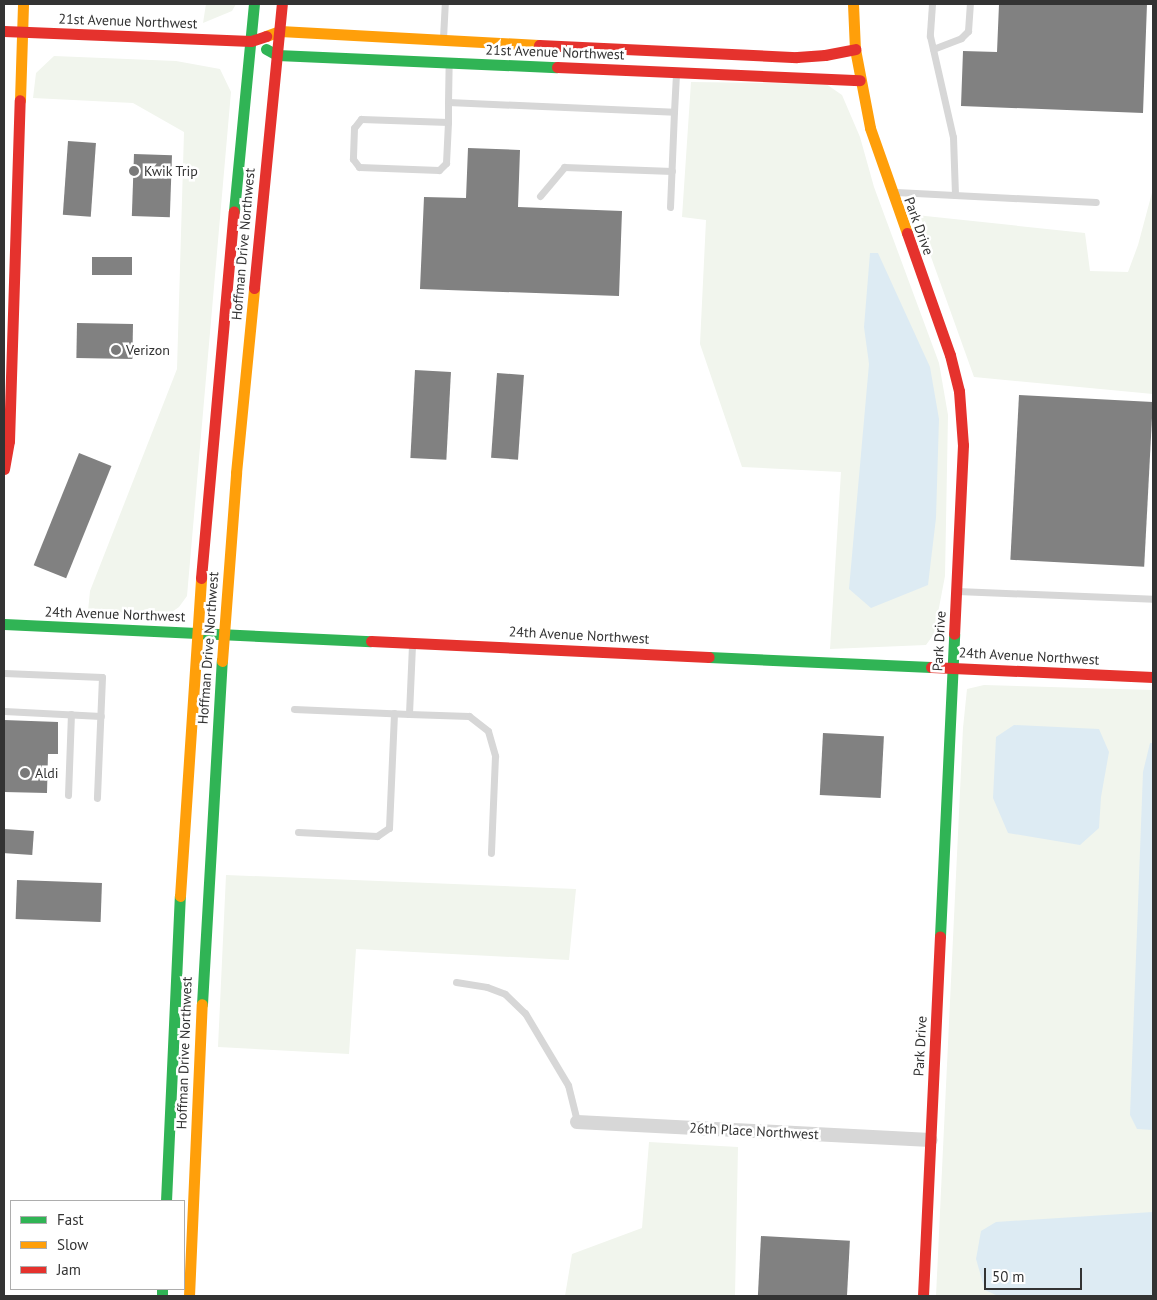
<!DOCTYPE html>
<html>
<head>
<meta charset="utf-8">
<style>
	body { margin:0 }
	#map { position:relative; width:1157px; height:1300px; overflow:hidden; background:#fff; font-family:"PT Sans",sans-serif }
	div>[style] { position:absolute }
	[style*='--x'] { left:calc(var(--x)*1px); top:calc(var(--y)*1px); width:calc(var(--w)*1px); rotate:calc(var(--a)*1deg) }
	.green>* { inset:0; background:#f1f5ed }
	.water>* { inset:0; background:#ddebf3 }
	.building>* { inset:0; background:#818181; transform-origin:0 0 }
	.lane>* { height:7px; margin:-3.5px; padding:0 3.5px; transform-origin:3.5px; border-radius:3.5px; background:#d7d7d7 }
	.street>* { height:14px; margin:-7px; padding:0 7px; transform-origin:7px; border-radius:7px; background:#d7d7d7 }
	.fast>* { height:11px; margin:-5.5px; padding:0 5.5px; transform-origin:5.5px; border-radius:5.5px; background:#30b455 }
	.slow>* { height:11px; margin:-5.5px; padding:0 5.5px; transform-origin:5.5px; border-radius:5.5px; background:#ff9f0a }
	.jam>* { height:11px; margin:-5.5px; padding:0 5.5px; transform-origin:5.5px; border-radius:5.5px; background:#e5322d }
	.dots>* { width:14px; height:14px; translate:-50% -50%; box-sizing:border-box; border:2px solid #fff; border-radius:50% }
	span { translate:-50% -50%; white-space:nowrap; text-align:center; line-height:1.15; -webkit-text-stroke:5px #fff; paint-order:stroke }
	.street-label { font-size:14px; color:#333 }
	.poi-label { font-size:14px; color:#333 }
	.left { translate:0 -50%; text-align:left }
	.frame { position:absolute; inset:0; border:5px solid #333; pointer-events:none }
	.legend { position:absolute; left:10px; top:1200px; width:175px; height:90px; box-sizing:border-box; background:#fff; border:1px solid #adadad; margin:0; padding:6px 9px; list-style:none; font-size:15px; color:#333 }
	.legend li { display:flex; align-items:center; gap:10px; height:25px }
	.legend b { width:25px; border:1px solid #adadad }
	.scale { position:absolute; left:984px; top:1268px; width:98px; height:22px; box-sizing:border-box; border:2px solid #333; border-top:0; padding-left:6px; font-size:15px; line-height:18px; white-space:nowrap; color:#333; -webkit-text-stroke:4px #fff; paint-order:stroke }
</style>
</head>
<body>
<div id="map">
	<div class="green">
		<div style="clip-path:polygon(206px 4px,236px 4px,232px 11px,203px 23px)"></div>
		<div style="clip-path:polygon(54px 56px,176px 61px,220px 69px,231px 92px,187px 596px,179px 607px,169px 614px,88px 611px,90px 591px,177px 369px,184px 132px,133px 103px,33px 98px,36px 73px)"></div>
		<div style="clip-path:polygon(691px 82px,826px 84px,842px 95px,860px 137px,874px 187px,939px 363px,948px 415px,945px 576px,934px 634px,926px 645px,830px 649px,841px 472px,742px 467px,700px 344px,706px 220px,682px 217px)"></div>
		<div style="clip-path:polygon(1153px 189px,1153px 394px,974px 377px,916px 215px,1085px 233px,1090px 271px,1128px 272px,1138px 245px)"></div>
		<div style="clip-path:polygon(984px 685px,1153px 690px,1153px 1296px,936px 1296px,963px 728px,967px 689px)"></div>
		<div style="clip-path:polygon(226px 875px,576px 889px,569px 960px,356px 949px,349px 1054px,218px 1047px)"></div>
		<div style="clip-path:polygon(649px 1142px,738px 1147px,735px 1296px,565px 1296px,572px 1254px,642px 1228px)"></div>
	</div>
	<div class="water">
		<div style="clip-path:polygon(870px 253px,878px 253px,930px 367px,939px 419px,936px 518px,928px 585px,871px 608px,849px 589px,869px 364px,864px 327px)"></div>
		<div style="clip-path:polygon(1014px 725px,1099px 729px,1109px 752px,1101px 797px,1099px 828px,1080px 845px,1008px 833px,993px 798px,996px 737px)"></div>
		<div style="clip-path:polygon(1150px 743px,1153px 743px,1153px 1130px,1137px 1129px,1130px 1115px,1143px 772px)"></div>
		<div style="clip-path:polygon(1153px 1212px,1153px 1296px,998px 1296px,985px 1290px,976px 1259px,981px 1231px,996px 1222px)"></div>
	</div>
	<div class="building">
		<div style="clip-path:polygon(999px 4px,1147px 4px,1143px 113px,961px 106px,963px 51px,997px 52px)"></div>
		<div style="left:68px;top:141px;width:28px;height:74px;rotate:4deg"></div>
		<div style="clip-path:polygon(468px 148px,520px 150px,518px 207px,622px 211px,619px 296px,420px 289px,424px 197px,466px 198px)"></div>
		<div style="left:134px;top:154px;width:38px;height:62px;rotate:2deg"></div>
		<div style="left:92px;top:257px;width:40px;height:18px"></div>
		<div style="left:77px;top:323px;width:56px;height:35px;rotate:1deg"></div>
		<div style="left:415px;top:370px;width:36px;height:88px;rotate:3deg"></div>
		<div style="left:497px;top:373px;width:27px;height:85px;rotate:4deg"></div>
		<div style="left:1019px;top:395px;width:134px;height:165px;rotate:3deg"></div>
		<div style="left:79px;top:453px;width:35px;height:121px;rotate:22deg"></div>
		<div style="clip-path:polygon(4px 720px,58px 722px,58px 754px,48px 754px,47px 793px,4px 792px)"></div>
		<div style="left:823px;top:733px;width:61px;height:62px;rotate:3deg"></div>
		<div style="left:4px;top:829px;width:30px;height:24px;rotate:4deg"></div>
		<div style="left:17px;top:880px;width:85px;height:39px;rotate:2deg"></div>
		<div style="left:761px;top:1236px;width:89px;height:60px;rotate:3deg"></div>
	</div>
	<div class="lane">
		<div style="--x:932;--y:4;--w:32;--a:94"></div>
		<div style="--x:930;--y:36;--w:104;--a:77.2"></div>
		<div style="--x:953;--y:137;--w:58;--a:88"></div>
		<div style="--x:443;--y:38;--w:34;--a:-87"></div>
		<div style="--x:933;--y:49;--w:30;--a:-21"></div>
		<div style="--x:961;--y:38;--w:10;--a:-45"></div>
		<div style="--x:968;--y:31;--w:27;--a:-86"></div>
		<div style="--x:448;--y:102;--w:226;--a:2.5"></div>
		<div style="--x:674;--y:112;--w:38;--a:-87"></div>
		<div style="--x:448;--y:122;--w:87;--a:-178"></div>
		<div style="--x:361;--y:119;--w:11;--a:128"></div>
		<div style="--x:354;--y:128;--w:31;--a:92"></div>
		<div style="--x:353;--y:159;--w:10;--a:53"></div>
		<div style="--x:359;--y:167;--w:80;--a:2.1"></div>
		<div style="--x:439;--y:170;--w:10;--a:-45"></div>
		<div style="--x:446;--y:163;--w:41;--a:-87.2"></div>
		<div style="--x:448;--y:122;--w:20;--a:-90"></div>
		<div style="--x:448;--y:102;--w:39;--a:-89"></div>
		<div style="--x:896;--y:192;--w:200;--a:2.9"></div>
		<div style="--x:540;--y:196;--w:38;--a:-50"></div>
		<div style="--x:564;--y:167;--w:108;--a:2.1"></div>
		<div style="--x:670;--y:207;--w:95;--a:-87.6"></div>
		<div style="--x:957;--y:591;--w:196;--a:2.3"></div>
		<div style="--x:412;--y:645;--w:69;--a:92.5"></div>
		<div style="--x:409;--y:714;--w:60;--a:1.9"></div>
		<div style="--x:469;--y:716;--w:24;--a:38"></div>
		<div style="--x:488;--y:731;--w:26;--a:74"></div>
		<div style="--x:495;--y:756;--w:97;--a:92.4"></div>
		<div style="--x:4;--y:673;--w:98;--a:2.3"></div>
		<div style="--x:102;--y:677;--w:121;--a:92.4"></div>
		<div style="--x:294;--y:709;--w:115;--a:2.5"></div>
		<div style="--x:4;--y:711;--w:97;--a:3"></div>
		<div style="--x:68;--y:795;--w:81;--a:-87.9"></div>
		<div style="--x:298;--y:832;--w:79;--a:2.9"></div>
		<div style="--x:377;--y:836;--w:14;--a:-34"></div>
		<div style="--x:389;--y:828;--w:115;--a:-87.5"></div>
		<div style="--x:456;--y:982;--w:31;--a:9"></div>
		<div style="--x:487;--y:987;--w:19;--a:21"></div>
		<div style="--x:505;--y:994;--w:28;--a:44"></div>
		<div style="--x:525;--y:1013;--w:84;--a:59.2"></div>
		<div style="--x:568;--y:1085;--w:38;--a:76"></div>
	</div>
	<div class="street">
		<div style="--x:577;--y:1122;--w:354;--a:2.9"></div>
	</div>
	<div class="fast">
		<div style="--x:266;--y:49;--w:13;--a:29"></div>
		<div style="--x:277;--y:55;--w:280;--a:2.5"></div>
		<div style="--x:234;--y:211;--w:208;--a:-84.5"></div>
		<div style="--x:4;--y:624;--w:367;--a:2.7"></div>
		<div style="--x:709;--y:657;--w:222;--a:2.6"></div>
		<div style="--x:940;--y:936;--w:302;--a:-87.3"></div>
		<div style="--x:202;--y:1004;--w:344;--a:-86.7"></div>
		<div style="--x:166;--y:1201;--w:305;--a:-87.4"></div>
		<div style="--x:162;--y:1289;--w:7;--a:90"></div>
	</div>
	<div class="slow">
		<div style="--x:853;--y:4;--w:45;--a:87.5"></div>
		<div style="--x:855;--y:49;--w:80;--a:79.2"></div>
		<div style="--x:870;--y:128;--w:111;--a:70.6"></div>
		<div style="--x:266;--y:36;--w:15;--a:-20"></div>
		<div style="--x:280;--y:31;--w:259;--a:3.1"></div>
		<div style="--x:20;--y:100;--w:96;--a:-88.2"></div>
		<div style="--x:222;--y:661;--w:189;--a:-85.7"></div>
		<div style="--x:236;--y:473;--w:186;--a:-84.4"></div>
		<div style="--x:180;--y:896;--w:319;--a:-86.2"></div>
		<div style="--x:189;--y:1296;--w:292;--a:-87.5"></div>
	</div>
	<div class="jam">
		<div style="--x:4;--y:31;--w:247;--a:2.3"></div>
		<div style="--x:251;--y:41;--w:16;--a:-18"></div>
		<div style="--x:539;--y:45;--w:258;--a:2.7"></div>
		<div style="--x:797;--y:57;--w:28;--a:-4"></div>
		<div style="--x:825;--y:55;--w:31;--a:-11"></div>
		<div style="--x:557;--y:67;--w:303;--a:2.5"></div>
		<div style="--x:907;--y:233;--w:129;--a:70.6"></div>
		<div style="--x:950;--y:355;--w:37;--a:76"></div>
		<div style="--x:959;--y:391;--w:54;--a:85.8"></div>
		<div style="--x:963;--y:445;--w:189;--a:92.7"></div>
		<div style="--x:254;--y:288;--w:285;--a:-84.4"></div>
		<div style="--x:4;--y:469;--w:28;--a:-80"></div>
		<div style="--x:9;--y:441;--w:341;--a:-88.2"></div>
		<div style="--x:201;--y:578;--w:368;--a:-84.9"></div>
		<div style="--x:371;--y:641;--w:338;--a:2.7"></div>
		<div style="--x:931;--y:667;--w:222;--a:2.6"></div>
		<div style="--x:923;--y:1296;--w:360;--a:-87.3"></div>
	</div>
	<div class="dots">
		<div style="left:134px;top:171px;background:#7a7a7a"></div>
		<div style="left:116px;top:350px;background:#7a7a7a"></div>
		<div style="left:25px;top:773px;background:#7a7a7a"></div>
	</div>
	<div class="street-label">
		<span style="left:128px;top:21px;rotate:2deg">21st Avenue Northwest</span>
		<span style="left:555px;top:52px;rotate:2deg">21st Avenue Northwest</span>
		<span style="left:919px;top:226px;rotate:70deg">Park Drive</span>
		<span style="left:243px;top:244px;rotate:-85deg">Hoffman Drive Northwest</span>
		<span style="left:115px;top:614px;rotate:2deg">24th Avenue Northwest</span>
		<span style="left:579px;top:635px;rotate:3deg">24th Avenue Northwest</span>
		<span style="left:939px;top:641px;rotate:-87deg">Park Drive</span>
		<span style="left:208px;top:648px;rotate:-86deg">Hoffman Drive Northwest</span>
		<span style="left:1029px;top:656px;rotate:3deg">24th Avenue Northwest</span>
		<span style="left:920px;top:1046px;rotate:-87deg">Park Drive</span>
		<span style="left:184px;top:1053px;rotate:-88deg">Hoffman Drive Northwest</span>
		<span style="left:754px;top:1131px;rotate:3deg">26th Place Northwest</span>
	</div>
	<div class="poi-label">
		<span class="left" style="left:144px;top:171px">Kwik Trip</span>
		<span class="left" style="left:126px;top:350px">Verizon</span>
		<span class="left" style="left:35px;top:773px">Aldi</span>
	</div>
	<div class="frame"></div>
	<ul class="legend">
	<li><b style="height:6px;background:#30b455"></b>Fast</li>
	<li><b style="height:6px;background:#ff9f0a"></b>Slow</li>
	<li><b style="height:6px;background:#e5322d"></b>Jam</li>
	</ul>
	<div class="scale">50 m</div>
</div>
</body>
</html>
